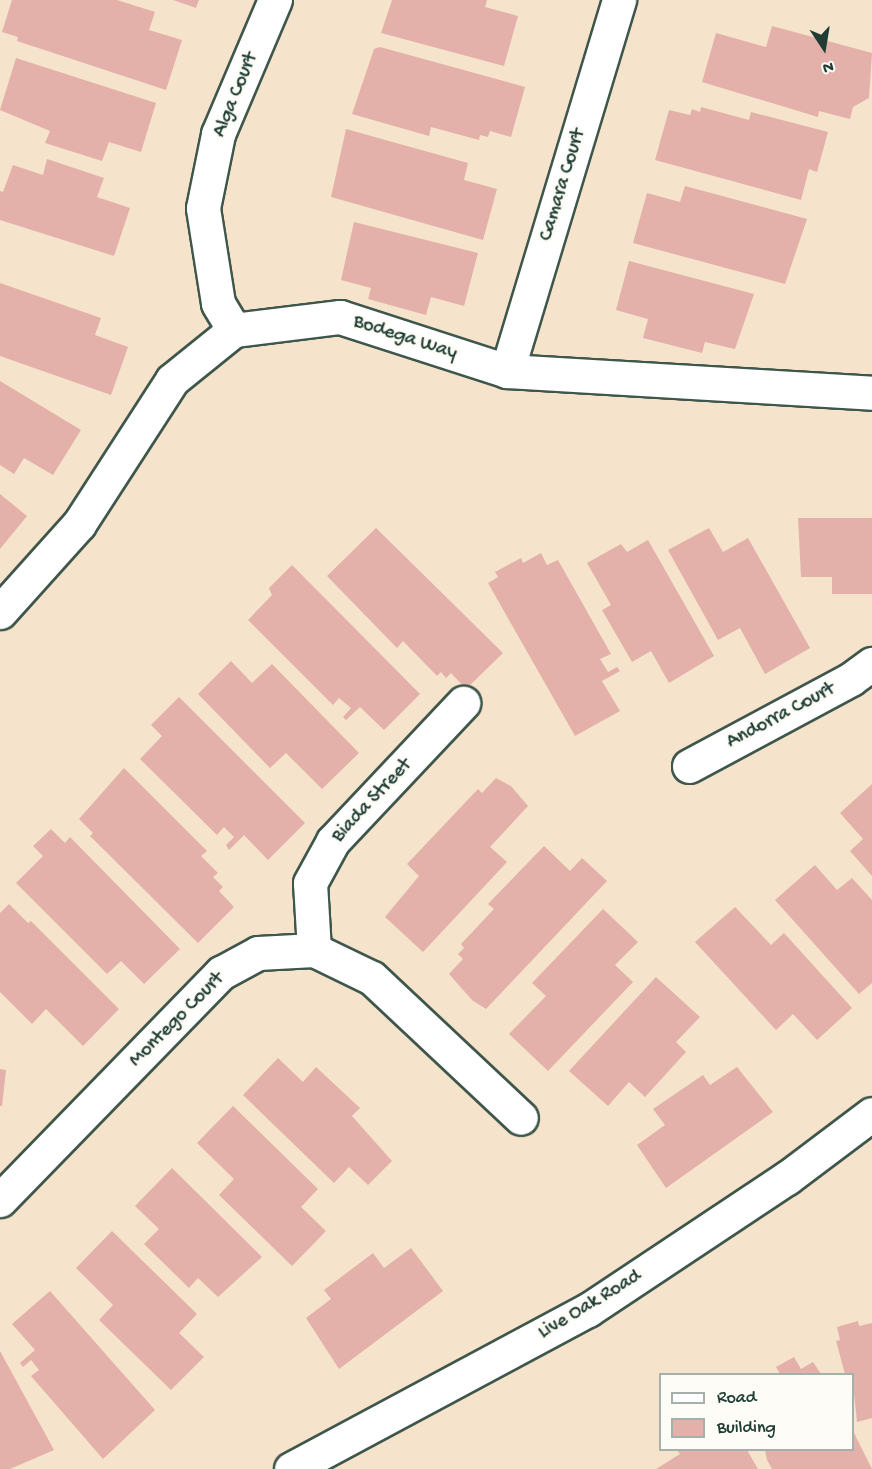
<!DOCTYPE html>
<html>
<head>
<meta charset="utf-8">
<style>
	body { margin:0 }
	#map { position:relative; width:872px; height:1469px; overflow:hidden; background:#f5e3cb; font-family:"Gochi Hand",sans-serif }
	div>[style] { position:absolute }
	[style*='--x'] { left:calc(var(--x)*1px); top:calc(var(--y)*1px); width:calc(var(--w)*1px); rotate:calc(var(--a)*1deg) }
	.building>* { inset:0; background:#e4b1aa }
	.roads { filter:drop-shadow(2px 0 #3f564b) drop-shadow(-2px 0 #3f564b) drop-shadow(0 2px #3f564b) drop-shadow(0 -2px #3f564b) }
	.minor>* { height:33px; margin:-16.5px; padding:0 16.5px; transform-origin:16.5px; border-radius:16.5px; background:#fff }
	span { translate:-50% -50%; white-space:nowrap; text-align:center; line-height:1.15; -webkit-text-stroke:6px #fdfcf7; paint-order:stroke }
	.street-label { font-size:20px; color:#1f3d34 }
	.legend { position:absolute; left:659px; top:1373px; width:195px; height:78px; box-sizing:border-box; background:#fdfcf7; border:2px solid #a4b0a9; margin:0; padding:8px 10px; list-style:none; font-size:18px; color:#1f3d34 }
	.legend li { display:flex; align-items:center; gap:12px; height:30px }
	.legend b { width:30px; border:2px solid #a4b0a9 }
	.north { position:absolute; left:794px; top:18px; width:60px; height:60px; -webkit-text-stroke:4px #fdfcf7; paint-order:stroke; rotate:168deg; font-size:16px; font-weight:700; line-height:24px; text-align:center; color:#1f3d34 }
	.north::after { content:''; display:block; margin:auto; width:21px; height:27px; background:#1f3d34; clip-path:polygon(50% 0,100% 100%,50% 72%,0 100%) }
</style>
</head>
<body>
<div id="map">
	<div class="building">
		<div style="clip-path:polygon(12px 0,117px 0,155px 12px,149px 30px,182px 40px,166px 90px,17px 41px,18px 37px,2px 32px)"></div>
		<div style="clip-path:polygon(173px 0,199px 0,196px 8px)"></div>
		<div style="clip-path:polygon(392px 0,487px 0,485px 7px,518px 16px,504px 66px,381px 33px)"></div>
		<div style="clip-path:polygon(772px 26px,872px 53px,869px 98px,853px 107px,850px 119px,819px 111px,818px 117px,702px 82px,716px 33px,766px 47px)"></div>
		<div style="clip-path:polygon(380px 47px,525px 87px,511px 137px,490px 131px,488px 137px,480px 135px,479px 140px,431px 127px,429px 136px,352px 114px,374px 49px)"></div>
		<div style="clip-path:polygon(16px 58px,156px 103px,141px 152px,109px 142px,102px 161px,45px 143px,50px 131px,0 110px)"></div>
		<div style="clip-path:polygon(701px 107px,749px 120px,751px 112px,828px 132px,817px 172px,809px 169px,801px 200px,655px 160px,669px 110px,690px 115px,692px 109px,700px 112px)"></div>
		<div style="clip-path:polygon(346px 129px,468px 163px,464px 180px,497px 189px,483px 240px,331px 197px)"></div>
		<div style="clip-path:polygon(47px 159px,104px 178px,97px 197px,130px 208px,114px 256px,0 220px,0 191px,3px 192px,13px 165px,43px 175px)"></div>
		<div style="clip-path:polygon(685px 186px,807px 219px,785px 284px,633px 243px,647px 193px,680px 202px)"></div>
		<div style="clip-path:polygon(354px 222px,478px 253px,464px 306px,431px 297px,426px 315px,368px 299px,371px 288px,341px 280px)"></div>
		<div style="clip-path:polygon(629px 261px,754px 294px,735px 349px,705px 342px,702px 353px,643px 338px,648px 319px,616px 310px)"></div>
		<div style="clip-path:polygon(0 283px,101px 318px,95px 335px,128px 347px,111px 395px,0 356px)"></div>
		<div style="clip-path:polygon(0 381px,81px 430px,53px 475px,24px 458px,14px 474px,0 465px)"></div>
		<div style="clip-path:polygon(0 494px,27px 516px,0 549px)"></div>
		<div style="clip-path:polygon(798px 518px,872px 518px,872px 594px,832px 594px,832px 577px,801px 577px)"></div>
		<div style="clip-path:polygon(376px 528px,503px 653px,466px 689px,451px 673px,446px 678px,441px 672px,437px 676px,403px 641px,397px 648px,327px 576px)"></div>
		<div style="clip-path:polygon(709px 528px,723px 552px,748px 538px,810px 648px,765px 674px,740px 628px,718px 640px,668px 550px)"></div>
		<div style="clip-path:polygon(648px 540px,714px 656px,669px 683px,651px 651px,632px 662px,602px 610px,611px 605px,587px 563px,621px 544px,627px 552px)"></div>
		<div style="clip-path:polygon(541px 553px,547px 565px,558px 560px,611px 654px,600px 659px,608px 672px,617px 667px,620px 671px,602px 681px,620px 711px,575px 736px,488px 583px,498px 577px,495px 572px,521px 558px,523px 563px)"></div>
		<div style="clip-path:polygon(292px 565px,420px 694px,384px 730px,360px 707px,346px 720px,343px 717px,351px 708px,339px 698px,333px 705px,248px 620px,272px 595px,269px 588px)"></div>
		<div style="clip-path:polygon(231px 661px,252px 683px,272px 664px,359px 753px,322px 789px,286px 753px,270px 768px,198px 694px)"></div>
		<div style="clip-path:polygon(179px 697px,305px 823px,268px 860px,244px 835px,229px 850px,226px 845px,234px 837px,224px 827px,217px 835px,140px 759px,162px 736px,151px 725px)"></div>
		<div style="clip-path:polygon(124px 768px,207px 851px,201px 856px,218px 873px,213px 877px,223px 887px,219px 891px,234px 907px,198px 943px,90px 836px,93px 833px,79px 819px)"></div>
		<div style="clip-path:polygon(496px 778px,511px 786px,528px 806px,490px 847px,507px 862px,423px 952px,385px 917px,419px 876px,407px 864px,478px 789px,482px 793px)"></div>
		<div style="clip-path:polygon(872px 784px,872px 876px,850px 851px,863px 839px,840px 813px)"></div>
		<div style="clip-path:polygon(51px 829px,65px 843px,70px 837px,180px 949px,144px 984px,121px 961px,107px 974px,16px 883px,43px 856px,33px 846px)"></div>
		<div style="clip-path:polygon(544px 846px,570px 871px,582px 858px,607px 881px,486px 1009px,472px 1000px,449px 974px,463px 959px,458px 954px,464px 948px,461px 944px,494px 909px,488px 904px)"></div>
		<div style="clip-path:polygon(815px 865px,837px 890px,852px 878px,872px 900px,872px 983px,859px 994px,775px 900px)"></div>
		<div style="clip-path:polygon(9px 904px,28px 923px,31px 921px,119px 1009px,83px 1046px,46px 1009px,32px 1024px,0 992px,0 913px)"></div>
		<div style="clip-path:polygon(735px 907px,771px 945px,784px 933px,852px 1008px,817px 1040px,793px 1014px,776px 1030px,695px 942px)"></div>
		<div style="clip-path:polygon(603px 909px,638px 942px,615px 965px,633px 982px,548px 1071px,509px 1034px,546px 996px,532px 983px)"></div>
		<div style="clip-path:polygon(656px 977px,700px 1017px,676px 1042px,686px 1052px,645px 1097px,629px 1082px,608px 1106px,569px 1071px)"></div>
		<div style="clip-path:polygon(278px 1058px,303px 1082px,316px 1067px,360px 1108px,352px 1116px,392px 1161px,368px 1185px,349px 1167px,334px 1183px,243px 1095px)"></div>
		<div style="clip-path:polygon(737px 1067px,773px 1112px,666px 1188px,637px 1145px,665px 1125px,653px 1109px,703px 1075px,710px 1085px)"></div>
		<div style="clip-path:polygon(0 1069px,6px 1070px,2px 1106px,0 1106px)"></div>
		<div style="clip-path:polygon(233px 1106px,318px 1189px,301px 1207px,326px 1231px,292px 1266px,219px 1195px,234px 1179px,197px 1143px)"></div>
		<div style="clip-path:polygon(172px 1168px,262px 1257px,218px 1297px,198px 1278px,189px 1288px,144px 1244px,159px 1229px,135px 1206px)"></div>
		<div style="clip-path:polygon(112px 1231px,197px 1314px,179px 1333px,204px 1357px,171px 1390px,99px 1320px,113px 1305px,76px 1268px)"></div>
		<div style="clip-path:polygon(411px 1248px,443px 1291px,339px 1369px,306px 1318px,331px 1299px,324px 1290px,373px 1253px,384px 1268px)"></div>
		<div style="clip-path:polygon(50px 1291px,155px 1410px,103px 1459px,31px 1376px,39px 1370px,31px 1360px,23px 1367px,20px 1363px,35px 1350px,12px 1324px)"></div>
		<div style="clip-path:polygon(858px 1321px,859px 1326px,872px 1323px,872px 1418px,857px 1422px,852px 1374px,845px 1374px,836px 1341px,840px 1340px,837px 1327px)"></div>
		<div style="clip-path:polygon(0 1351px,54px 1450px,10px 1469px,0 1469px)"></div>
		<div style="clip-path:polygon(794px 1357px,801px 1369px,813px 1362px,821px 1374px,780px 1374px,776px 1367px)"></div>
		<div style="clip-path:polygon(852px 1429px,872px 1469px,772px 1469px,767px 1460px,765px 1450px,852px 1450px)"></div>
		<div style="clip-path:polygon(677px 1450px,747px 1450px,758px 1469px,656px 1469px,680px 1454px)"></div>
	</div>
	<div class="roads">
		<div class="minor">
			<div style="--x:234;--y:330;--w:31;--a:-121"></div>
			<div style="--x:218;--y:303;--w:96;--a:-99"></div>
			<div style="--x:203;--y:208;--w:76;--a:-78.5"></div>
			<div style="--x:218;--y:134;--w:146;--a:-67"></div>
			<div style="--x:507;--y:371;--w:388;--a:-73.2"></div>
			<div style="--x:0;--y:612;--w:118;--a:-48.1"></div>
			<div style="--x:79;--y:524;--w:171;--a:-57.1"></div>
			<div style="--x:172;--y:380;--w:80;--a:-38.9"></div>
			<div style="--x:234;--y:330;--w:107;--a:-7"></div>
			<div style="--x:340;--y:317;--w:176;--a:17.9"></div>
			<div style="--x:507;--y:371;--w:366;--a:3.4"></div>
			<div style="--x:689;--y:766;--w:184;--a:-28.2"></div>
			<div style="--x:851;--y:679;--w:26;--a:-36"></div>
			<div style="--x:314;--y:950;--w:67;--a:-93.4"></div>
			<div style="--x:310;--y:883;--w:48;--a:-61.3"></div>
			<div style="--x:333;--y:841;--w:190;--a:-46.7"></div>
			<div style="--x:0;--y:1200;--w:317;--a:-45.8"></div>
			<div style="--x:221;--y:973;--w:42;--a:-28.4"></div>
			<div style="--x:258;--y:953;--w:56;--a:-3.1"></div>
			<div style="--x:314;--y:950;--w:64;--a:25.8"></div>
			<div style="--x:372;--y:978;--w:204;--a:43.2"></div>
			<div style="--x:291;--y:1469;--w:337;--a:-28.2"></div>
			<div style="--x:588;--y:1310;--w:239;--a:-33.6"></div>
			<div style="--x:787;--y:1178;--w:106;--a:-37"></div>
		</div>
	</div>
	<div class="street-label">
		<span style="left:236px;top:95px;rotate:-68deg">Alga Court</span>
		<span style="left:563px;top:185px;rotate:-73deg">Camara Court</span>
		<span style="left:405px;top:338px;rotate:18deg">Bodega Way</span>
		<span style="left:781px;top:716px;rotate:-28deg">Andorra Court</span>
		<span style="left:372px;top:801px;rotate:-47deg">Biada Street</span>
		<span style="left:177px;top:1020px;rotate:-45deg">Montego Court</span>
		<span style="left:590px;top:1305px;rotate:-31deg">Live Oak Road</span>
	</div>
	<ul class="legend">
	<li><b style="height:8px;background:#fff"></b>Road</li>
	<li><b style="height:16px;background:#e4b1aa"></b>Building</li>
	</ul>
	<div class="north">N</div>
</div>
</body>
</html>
